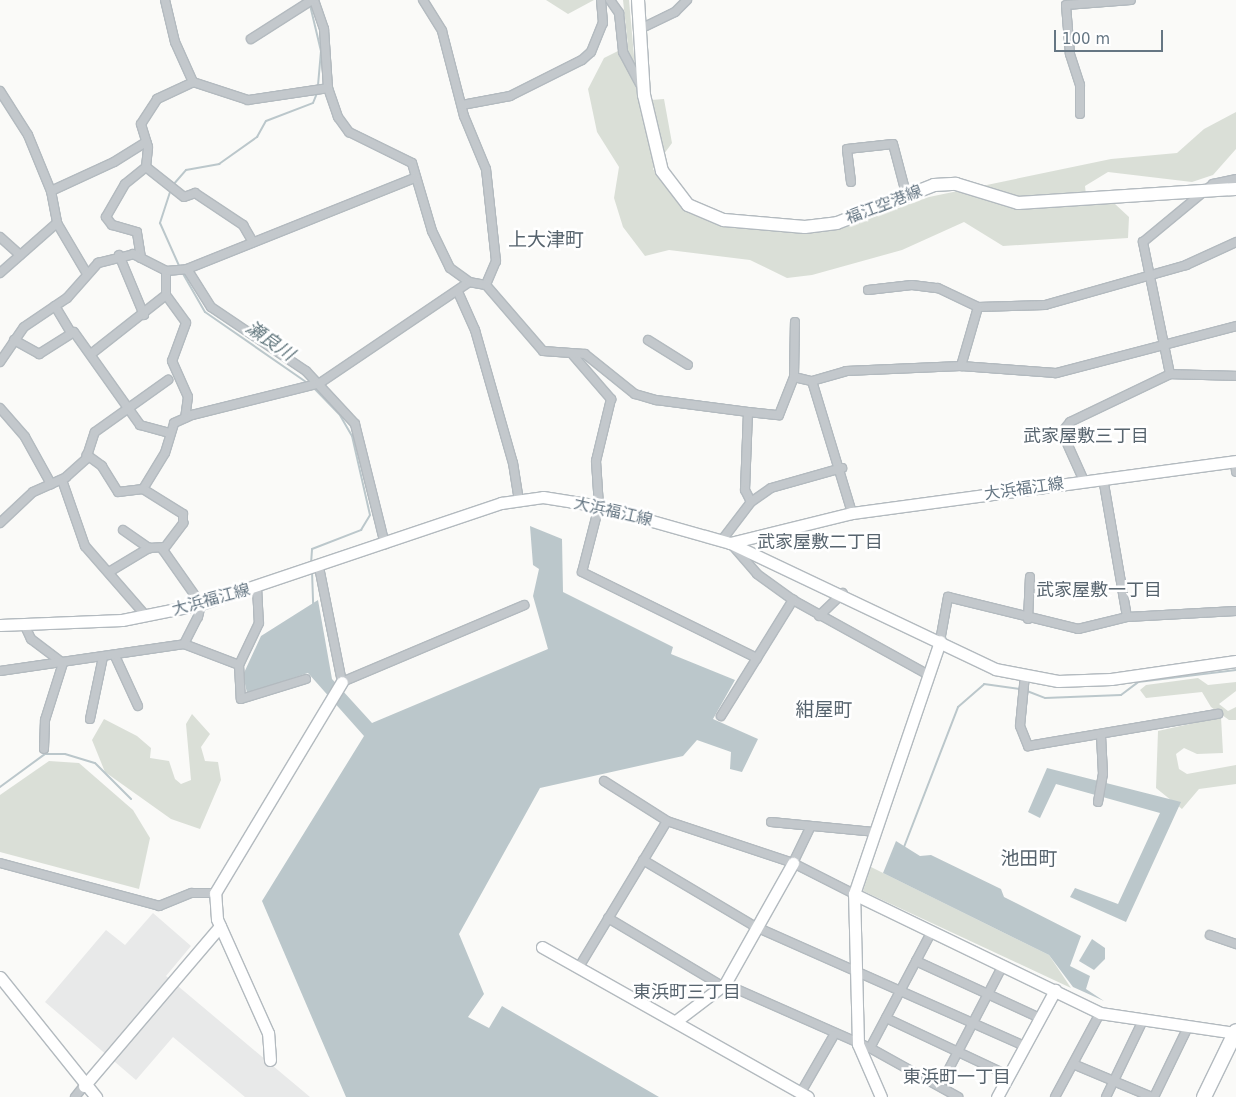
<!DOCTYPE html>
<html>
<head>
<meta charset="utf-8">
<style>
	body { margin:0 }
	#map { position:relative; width:1236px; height:1097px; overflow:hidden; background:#fafaf8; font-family:"DejaVu Sans","Noto Sans JP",sans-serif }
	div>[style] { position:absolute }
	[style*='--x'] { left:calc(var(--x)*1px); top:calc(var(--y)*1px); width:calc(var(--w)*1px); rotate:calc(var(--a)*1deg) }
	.built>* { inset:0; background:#e8e9e9 }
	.green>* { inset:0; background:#dadfd7 }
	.water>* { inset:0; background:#bbc7cb }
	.stream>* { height:2px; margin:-1px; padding:0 1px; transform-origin:1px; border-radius:1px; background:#bbc7cb }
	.roads { filter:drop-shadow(1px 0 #b3babf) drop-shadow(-1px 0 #b3babf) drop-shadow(0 1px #b3babf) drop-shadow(0 -1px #b3babf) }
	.street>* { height:8px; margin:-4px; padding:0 4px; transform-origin:4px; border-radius:4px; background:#c3c8cc }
	.secondary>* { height:11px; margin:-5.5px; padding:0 5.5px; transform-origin:5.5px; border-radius:5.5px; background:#fff }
	.primary>* { height:12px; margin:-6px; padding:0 6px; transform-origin:6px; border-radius:6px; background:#fff }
	.highway>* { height:14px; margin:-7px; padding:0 7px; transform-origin:7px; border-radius:7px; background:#fff }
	span { translate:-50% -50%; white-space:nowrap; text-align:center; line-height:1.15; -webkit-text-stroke:5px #fff; paint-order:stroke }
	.street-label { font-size:16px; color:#657683 }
	.water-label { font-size:18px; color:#60757c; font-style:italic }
	.neighbourhood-label { font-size:18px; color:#57646e }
	.quarter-label { font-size:19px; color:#57646e }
	.scale { position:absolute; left:1054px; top:30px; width:109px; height:22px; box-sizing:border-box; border:2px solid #657683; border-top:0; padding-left:6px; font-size:15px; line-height:18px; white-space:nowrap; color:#657683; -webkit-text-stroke:4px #fff; paint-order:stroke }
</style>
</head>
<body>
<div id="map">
	<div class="built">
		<div style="clip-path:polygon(153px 913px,191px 946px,166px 976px,310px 1097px,245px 1097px,173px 1037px,136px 1080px,45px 1002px,106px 930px,125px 945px)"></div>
	</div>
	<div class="green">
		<div style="clip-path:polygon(546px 0,629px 0,638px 101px,664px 99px,672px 143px,653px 169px,685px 211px,781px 231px,843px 228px,929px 197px,1111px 159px,1177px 153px,1204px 129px,1236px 112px,1236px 149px,1213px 175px,1192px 182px,1108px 172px,1085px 186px,1087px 203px,1115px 204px,1129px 217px,1128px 238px,1003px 246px,964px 222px,902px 250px,812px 275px,787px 278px,750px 260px,669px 250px,645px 256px,623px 227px,614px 198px,619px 167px,597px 132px,588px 89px,604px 58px,628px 46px,623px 0,594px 0,568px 14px)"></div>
		<div style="clip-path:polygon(1198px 678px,1208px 685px,1236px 682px,1236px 691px,1219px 704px,1228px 711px,1236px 707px,1236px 720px,1229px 720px,1211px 707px,1202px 692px,1146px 698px,1140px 690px,1146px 685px)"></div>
		<div style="clip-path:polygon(192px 714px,210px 734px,201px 747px,205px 761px,218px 762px,221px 780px,200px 829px,171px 819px,105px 772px,92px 740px,104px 719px,137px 736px,151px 748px,150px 758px,169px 761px,175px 779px,181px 784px,191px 780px,186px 724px)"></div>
		<div style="clip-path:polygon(1221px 717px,1223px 753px,1197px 754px,1184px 748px,1176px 754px,1179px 769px,1187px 774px,1236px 765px,1236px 784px,1199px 789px,1182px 809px,1156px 788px,1158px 731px)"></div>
		<div style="clip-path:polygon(49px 761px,79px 763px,133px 810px,150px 838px,139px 889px,0 852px,0 795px)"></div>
		<div style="clip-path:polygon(871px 867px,1049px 955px,1071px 988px,863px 891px)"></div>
	</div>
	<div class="water">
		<div style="clip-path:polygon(530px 526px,562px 539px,563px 592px,673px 647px,671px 654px,735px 680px,713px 719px,758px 739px,742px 772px,730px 769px,731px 752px,697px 740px,683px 756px,540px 788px,459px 934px,484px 994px,468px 1017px,489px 1028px,502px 1006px,659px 1097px,346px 1097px,262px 901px,364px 736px,308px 673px,247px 693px,243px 675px,261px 636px,318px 600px,332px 679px,372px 723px,548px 649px,533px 596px,539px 569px,533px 565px)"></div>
		<div style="clip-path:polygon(1047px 768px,1181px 802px,1126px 922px,1070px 897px,1075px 888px,1118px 904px,1160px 813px,1056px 784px,1040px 818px,1028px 812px)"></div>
		<div style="clip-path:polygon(896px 841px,920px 856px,931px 855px,1001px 889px,1004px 897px,1081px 936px,1070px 966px,1090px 976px,1086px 989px,1104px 1001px,1073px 987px,1049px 955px,883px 873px)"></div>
		<div style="clip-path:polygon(1092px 939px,1105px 948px,1105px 959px,1094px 970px,1079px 961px)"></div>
	</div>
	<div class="stream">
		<div style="--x:310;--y:5;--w:47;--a:76.6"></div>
		<div style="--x:321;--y:51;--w:37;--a:95"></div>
		<div style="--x:173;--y:185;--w:20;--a:-49"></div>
		<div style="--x:186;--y:170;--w:34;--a:-10"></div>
		<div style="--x:219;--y:164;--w:47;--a:-35.4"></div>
		<div style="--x:257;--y:137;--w:18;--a:-61"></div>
		<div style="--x:266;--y:121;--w:50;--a:-21"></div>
		<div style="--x:313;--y:103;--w:11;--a:-68"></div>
		<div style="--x:171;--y:189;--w:36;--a:108"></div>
		<div style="--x:160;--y:223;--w:49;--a:66"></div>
		<div style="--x:182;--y:272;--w:46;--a:60.1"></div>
		<div style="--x:205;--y:312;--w:126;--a:34.7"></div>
		<div style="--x:311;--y:564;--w:15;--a:-86"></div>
		<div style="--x:312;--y:549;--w:53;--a:-21.2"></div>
		<div style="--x:361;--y:530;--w:17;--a:-59"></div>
		<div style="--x:370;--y:515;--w:81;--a:-102.8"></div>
		<div style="--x:352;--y:436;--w:24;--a:-120"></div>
		<div style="--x:340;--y:415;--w:39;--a:-134"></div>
		<div style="--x:312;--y:571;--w:34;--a:88"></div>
		<div style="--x:1027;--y:691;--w:19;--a:21"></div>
		<div style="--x:1045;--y:698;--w:76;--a:-2.3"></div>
		<div style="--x:1121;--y:695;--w:21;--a:-37"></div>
		<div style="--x:1138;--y:682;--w:99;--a:-7"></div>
		<div style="--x:0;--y:787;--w:56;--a:-36.3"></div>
		<div style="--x:45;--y:754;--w:20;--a:0"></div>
		<div style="--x:65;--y:754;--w:31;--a:17"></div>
		<div style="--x:95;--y:763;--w:51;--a:45"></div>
		<div style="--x:904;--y:847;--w:150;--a:-68.9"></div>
		<div style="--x:958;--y:707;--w:35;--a:-41"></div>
		<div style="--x:984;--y:684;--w:36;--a:8"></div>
	</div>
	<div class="roads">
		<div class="street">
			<div style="--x:165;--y:0;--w:43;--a:76.6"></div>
			<div style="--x:175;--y:42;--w:44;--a:65.8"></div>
			<div style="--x:314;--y:0;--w:31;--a:71"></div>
			<div style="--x:324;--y:29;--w:59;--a:86.1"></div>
			<div style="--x:328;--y:88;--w:31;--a:71"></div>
			<div style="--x:338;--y:117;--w:19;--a:54"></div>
			<div style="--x:349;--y:132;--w:70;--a:26.2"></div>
			<div style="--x:412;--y:163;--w:71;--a:73.6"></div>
			<div style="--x:432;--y:231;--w:41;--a:64.1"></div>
			<div style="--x:450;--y:268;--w:24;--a:36"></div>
			<div style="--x:423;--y:0;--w:36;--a:58"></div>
			<div style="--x:442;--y:31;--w:88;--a:75.5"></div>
			<div style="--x:464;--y:116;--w:57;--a:67.5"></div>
			<div style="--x:486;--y:169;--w:93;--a:83.8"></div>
			<div style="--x:496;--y:261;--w:26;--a:113"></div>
			<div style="--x:610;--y:0;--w:16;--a:55"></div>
			<div style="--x:619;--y:13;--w:39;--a:84"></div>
			<div style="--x:623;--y:52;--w:36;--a:62"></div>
			<div style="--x:642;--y:28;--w:37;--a:-26"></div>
			<div style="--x:675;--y:12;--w:17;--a:-45"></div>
			<div style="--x:251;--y:39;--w:72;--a:-32.6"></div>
			<div style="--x:0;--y:91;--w:52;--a:57.5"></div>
			<div style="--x:28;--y:135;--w:61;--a:67.7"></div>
			<div style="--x:51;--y:191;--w:33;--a:79"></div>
			<div style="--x:57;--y:223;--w:59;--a:59.5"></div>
			<div style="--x:462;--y:105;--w:49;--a:-10.6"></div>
			<div style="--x:510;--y:96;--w:80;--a:-26.6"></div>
			<div style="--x:582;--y:60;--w:12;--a:-42"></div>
			<div style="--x:591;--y:52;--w:31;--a:-68"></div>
			<div style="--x:603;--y:23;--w:23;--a:-95"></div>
			<div style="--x:1080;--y:114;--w:29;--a:-90"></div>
			<div style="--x:1080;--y:85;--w:33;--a:-108"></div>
			<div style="--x:1070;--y:54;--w:49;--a:-94.7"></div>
			<div style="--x:1066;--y:5;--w:65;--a:-4.4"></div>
			<div style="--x:146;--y:167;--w:48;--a:38.3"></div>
			<div style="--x:184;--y:197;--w:12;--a:-20"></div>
			<div style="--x:195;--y:193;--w:58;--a:33.7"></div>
			<div style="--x:243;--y:225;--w:20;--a:60"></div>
			<div style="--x:851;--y:182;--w:33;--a:-97"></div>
			<div style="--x:847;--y:149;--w:46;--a:-6.2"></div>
			<div style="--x:893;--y:144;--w:55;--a:75.2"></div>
			<div style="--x:51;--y:191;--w:69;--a:-24.7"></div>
			<div style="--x:114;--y:162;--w:38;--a:-32"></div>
			<div style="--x:0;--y:237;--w:27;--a:42"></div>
			<div style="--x:119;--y:255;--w:65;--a:67.4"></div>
			<div style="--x:141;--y:258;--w:26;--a:-99"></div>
			<div style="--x:137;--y:232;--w:26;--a:-164"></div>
			<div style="--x:112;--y:225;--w:10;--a:-127"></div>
			<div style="--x:106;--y:217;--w:38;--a:-60"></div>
			<div style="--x:125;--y:184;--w:27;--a:-39"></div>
			<div style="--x:146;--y:167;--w:20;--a:-84"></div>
			<div style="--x:148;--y:147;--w:24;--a:-107"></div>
			<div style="--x:141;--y:124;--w:30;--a:-57"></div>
			<div style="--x:157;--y:99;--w:40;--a:-25"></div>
			<div style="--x:193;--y:82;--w:58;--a:18.1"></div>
			<div style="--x:248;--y:100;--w:81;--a:-8.5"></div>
			<div style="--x:187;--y:269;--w:45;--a:57.7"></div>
			<div style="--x:211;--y:307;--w:115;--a:34"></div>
			<div style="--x:306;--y:371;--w:72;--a:47.2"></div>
			<div style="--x:355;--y:424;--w:124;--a:76"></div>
			<div style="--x:166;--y:271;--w:24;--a:90"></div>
			<div style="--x:166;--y:295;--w:34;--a:54"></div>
			<div style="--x:186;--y:323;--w:40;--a:110.2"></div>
			<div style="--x:172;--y:361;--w:39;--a:66"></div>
			<div style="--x:188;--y:397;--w:21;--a:98"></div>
			<div style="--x:0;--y:273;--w:76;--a:-41.3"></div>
			<div style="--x:868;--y:290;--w:44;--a:-6.5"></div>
			<div style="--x:912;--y:285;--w:26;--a:7"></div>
			<div style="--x:938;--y:288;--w:44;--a:25.4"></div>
			<div style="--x:978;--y:307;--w:67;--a:-1.7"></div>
			<div style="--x:1045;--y:305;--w:147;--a:-15.8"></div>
			<div style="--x:1186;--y:265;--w:55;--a:-24.7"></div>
			<div style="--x:458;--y:292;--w:42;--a:65.9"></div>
			<div style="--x:475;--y:330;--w:138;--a:74.1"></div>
			<div style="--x:513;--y:463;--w:37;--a:81"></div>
			<div style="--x:55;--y:306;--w:31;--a:59"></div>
			<div style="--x:14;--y:340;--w:29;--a:29"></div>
			<div style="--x:39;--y:354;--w:41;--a:-32.2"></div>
			<div style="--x:74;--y:332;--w:114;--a:54.6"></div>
			<div style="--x:140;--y:425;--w:30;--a:15"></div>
			<div style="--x:648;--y:340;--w:47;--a:32"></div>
			<div style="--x:91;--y:354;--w:95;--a:-38.2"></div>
			<div style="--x:572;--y:354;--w:60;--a:49.1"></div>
			<div style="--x:611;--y:399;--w:64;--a:103.6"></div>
			<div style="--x:596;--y:461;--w:45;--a:86.2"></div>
			<div style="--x:599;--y:506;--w:68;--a:104.4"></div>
			<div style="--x:582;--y:572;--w:195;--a:26.2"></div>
			<div style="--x:0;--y:362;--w:42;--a:-55.6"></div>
			<div style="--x:24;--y:327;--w:52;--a:-34"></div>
			<div style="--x:67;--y:298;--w:47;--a:-48.5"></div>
			<div style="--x:98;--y:263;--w:36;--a:-14"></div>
			<div style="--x:133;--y:254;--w:37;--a:27"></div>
			<div style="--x:166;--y:271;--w:21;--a:-5"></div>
			<div style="--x:187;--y:269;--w:245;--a:-21.8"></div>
			<div style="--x:961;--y:366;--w:61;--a:-73.9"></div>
			<div style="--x:1170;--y:374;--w:135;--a:-101.6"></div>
			<div style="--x:1143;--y:242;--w:91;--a:-39.6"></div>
			<div style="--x:1213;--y:184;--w:24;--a:-12"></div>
			<div style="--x:794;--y:377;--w:18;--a:13"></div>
			<div style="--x:812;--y:381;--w:35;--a:-16"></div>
			<div style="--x:846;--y:371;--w:115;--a:-2.5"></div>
			<div style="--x:961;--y:366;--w:95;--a:4.2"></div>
			<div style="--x:1056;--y:373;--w:186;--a:-14.6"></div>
			<div style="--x:812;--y:381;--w:138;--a:73.1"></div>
			<div style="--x:0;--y:408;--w:38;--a:49"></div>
			<div style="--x:25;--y:437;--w:54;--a:61"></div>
			<div style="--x:748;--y:412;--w:78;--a:92.2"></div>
			<div style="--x:745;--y:490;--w:13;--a:63"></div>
			<div style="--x:1235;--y:462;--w:10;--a:84"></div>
			<div style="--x:1103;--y:478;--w:141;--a:80.2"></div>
			<div style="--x:62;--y:480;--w:70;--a:70.8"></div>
			<div style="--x:85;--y:546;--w:94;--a:48.9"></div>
			<div style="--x:1084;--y:481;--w:54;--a:-114.2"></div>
			<div style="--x:1062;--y:432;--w:13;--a:-51"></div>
			<div style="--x:1070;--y:422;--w:111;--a:-25.6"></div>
			<div style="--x:1170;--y:374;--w:66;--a:1.7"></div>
			<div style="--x:143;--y:489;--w:42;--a:-58.6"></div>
			<div style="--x:165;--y:453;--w:31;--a:-73"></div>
			<div style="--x:174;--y:423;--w:20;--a:-24"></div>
			<div style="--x:192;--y:415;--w:132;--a:-14"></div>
			<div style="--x:320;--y:383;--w:180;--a:-34.1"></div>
			<div style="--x:469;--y:282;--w:17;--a:10"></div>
			<div style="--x:486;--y:285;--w:87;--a:49.2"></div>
			<div style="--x:543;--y:351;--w:42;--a:4.1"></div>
			<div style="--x:585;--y:354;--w:64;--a:38.7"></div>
			<div style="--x:635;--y:394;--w:22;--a:16"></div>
			<div style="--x:656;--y:400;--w:93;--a:7.4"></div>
			<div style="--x:748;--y:412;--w:31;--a:6"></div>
			<div style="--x:779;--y:415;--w:41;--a:-68.5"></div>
			<div style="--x:794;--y:377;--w:55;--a:-89"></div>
			<div style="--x:0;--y:523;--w:45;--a:-43.2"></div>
			<div style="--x:33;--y:492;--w:36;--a:-24"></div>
			<div style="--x:66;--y:477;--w:27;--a:-42"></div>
			<div style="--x:86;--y:459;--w:28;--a:-72"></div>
			<div style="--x:95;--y:432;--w:90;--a:-35.5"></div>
			<div style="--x:123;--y:530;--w:32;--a:35"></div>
			<div style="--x:722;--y:540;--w:48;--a:-52.7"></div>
			<div style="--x:751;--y:502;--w:24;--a:-35"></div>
			<div style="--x:771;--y:488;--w:74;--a:-15.7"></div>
			<div style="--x:732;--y:545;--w:38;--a:49"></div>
			<div style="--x:757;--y:574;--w:44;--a:35.8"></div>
			<div style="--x:793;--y:600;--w:155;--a:28.9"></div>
			<div style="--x:319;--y:567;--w:117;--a:78.7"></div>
			<div style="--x:342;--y:682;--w:198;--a:-22.9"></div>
			<div style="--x:109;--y:572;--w:47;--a:-31"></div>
			<div style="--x:149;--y:548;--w:15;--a:-4"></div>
			<div style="--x:257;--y:587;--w:36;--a:87"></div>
			<div style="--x:259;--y:623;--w:47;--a:115.5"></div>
			<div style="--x:239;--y:665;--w:34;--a:87"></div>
			<div style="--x:241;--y:699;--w:68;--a:-17.1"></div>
			<div style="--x:819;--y:616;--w:33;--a:-44"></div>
			<div style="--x:1028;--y:619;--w:42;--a:-87.3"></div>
			<div style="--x:24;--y:624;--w:17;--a:65"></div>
			<div style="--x:31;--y:639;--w:40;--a:37"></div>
			<div style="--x:63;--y:663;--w:60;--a:107.5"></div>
			<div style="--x:45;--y:720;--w:29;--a:92"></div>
			<div style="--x:940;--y:641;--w:45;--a:-79.7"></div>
			<div style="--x:948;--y:597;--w:134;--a:13.8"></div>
			<div style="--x:1078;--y:629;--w:50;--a:-13.8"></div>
			<div style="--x:1127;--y:617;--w:109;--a:-3.2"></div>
			<div style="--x:184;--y:644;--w:59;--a:20.9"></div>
			<div style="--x:115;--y:656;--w:55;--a:65.3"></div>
			<div style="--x:0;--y:671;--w:186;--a:-8.3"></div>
			<div style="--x:184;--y:644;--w:30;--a:-63"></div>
			<div style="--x:198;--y:617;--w:13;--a:-77"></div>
			<div style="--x:201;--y:604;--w:66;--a:-125.1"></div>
			<div style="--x:163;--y:550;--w:34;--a:-53"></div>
			<div style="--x:183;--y:523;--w:9;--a:-90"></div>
			<div style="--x:183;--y:514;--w:47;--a:-148"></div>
			<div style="--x:143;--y:489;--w:25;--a:173"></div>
			<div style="--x:118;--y:492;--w:31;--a:-122"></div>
			<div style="--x:102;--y:466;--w:19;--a:-144"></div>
			<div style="--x:1025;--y:675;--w:51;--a:95.6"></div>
			<div style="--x:1020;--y:726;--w:22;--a:68"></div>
			<div style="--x:1028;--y:746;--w:193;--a:-9.6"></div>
			<div style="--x:721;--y:716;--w:137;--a:-58.2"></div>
			<div style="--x:90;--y:719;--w:63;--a:-78.2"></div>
			<div style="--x:604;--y:781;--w:75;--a:32.4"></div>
			<div style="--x:667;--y:821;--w:133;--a:18.4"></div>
			<div style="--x:793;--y:863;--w:68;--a:26.9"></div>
			<div style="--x:1098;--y:802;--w:28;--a:-80"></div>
			<div style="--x:1103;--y:774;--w:39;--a:-93"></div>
			<div style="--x:771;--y:822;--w:103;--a:5.5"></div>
			<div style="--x:643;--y:860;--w:131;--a:30.7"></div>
			<div style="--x:756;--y:927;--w:294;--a:23.9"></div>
			<div style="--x:0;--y:863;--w:165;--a:15.1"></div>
			<div style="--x:159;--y:906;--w:35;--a:-22"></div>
			<div style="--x:192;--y:893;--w:23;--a:0"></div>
			<div style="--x:793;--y:863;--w:41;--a:-64.1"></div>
			<div style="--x:608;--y:918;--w:133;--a:30.8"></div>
			<div style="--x:1210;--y:935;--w:28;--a:19"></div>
			<div style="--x:916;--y:961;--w:136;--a:24.7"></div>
			<div style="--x:579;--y:967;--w:170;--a:-58.9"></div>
			<div style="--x:725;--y:984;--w:158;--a:23.8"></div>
			<div style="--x:870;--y:1048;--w:101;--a:29.1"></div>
			<div style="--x:886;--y:1018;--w:136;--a:25.2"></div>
			<div style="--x:870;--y:1048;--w:132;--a:-62.1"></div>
			<div style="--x:1073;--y:1064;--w:86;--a:22.7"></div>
			<div style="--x:940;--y:1086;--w:136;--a:-62.5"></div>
			<div style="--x:800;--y:1094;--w:68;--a:-60"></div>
			<div style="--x:75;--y:1097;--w:14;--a:-51"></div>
			<div style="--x:1055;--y:1097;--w:95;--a:-61.8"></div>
			<div style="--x:1106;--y:1097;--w:85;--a:-64.3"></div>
			<div style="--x:1154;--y:1097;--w:78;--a:-64.1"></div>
		</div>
		<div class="secondary">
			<div style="--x:730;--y:543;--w:126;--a:-13.8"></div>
			<div style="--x:852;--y:513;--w:388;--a:-7.7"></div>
			<div style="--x:0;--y:625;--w:122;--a:-2.3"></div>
			<div style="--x:122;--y:620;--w:81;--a:-11.4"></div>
			<div style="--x:201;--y:604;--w:317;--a:-18.6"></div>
			<div style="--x:501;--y:503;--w:42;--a:-8.1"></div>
			<div style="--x:543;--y:497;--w:57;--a:9.1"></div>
			<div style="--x:599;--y:506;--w:136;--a:15.8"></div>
			<div style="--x:730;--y:543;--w:293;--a:25.4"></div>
			<div style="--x:995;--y:669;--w:64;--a:10.8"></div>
			<div style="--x:1058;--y:681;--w:53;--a:-2.2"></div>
			<div style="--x:1111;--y:679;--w:126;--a:-8.2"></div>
			<div style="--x:854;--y:894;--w:273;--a:25.8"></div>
			<div style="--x:1100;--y:1013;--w:136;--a:8.4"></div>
			<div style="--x:542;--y:947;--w:305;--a:29.4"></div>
			<div style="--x:0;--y:977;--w:154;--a:51.3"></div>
			<div style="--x:676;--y:1021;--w:61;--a:-37.1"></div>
			<div style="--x:725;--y:984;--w:139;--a:-60.7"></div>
			<div style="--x:270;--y:1060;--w:27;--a:-94"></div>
			<div style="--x:268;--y:1033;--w:125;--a:-114.1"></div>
			<div style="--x:217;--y:919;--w:26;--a:-94"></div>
			<div style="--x:215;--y:893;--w:246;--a:-59"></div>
			<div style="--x:84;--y:1086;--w:210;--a:-49.6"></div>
			<div style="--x:881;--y:1097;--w:58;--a:-113.5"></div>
			<div style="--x:858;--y:1044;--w:150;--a:-91.5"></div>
			<div style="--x:854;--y:894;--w:267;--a:-71.2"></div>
			<div style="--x:997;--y:1097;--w:122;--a:-61.5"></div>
		</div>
		<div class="primary">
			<div style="--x:638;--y:0;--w:95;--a:86.4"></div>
			<div style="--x:644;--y:95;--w:78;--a:76.7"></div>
			<div style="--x:662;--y:171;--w:43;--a:52.6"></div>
			<div style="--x:688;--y:205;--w:39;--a:23"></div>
			<div style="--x:724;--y:220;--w:81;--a:4.9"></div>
			<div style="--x:805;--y:227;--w:32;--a:-7"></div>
			<div style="--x:837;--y:223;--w:104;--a:-21.4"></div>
			<div style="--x:934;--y:185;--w:22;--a:-3"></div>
			<div style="--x:956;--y:184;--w:65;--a:17"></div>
			<div style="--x:1018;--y:203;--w:218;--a:-3.7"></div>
		</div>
		<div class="highway">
			<div style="--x:1204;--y:1097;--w:73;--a:-64.1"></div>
		</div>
	</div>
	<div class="street-label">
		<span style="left:884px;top:205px;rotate:-21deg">福江空港線</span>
		<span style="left:1024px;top:489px;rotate:-8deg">大浜福江線</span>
		<span style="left:613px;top:512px;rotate:13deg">大浜福江線</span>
		<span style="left:211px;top:600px;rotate:-15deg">大浜福江線</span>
	</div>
	<div class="water-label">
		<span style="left:270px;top:341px;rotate:35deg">瀬良川</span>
	</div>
	<div class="neighbourhood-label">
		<span style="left:1086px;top:436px">武家屋敷三丁目</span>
		<span style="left:820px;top:542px">武家屋敷二丁目</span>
		<span style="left:1099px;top:590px">武家屋敷一丁目</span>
		<span style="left:687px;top:992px">東浜町三丁目</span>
		<span style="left:957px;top:1077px">東浜町一丁目</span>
	</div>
	<div class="quarter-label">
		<span style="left:546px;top:240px">上大津町</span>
		<span style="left:824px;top:710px">紺屋町</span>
		<span style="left:1029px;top:859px">池田町</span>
	</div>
	<div class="scale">100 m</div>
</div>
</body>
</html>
